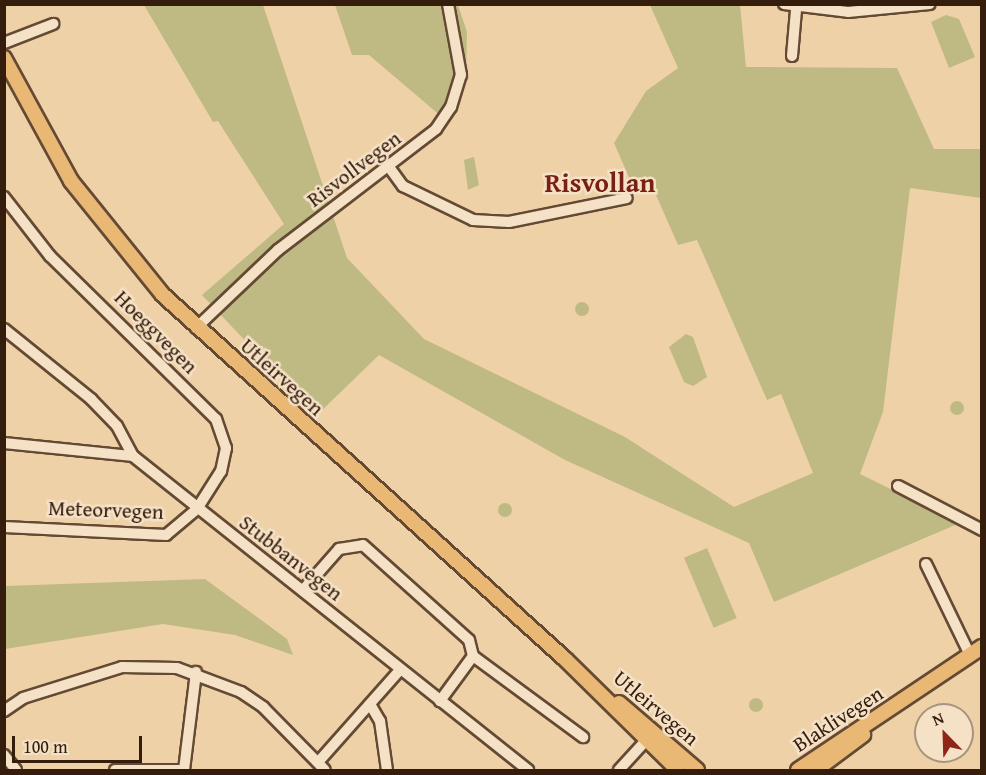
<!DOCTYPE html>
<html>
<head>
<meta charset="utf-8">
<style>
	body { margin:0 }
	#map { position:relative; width:986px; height:775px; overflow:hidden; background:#efd1a8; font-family:"Gentium Book Plus",serif }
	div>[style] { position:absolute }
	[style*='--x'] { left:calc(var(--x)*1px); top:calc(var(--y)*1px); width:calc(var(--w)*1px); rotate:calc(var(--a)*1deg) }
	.green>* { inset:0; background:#bfba84; transform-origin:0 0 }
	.round { border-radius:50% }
	.roads { filter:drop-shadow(2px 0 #644a34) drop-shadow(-2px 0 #644a34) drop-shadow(0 2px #644a34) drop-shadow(0 -2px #644a34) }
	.minor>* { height:10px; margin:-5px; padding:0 5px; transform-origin:5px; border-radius:5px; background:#f5e1c6 }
	.major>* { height:14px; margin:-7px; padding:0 7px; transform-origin:7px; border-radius:7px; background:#e8b874 }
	span { translate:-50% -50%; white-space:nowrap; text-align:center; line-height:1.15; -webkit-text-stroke:5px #f5e1c6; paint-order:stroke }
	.street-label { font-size:21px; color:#351d0e }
	.district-label { font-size:27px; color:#7a1f14; font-weight:700 }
	.frame { position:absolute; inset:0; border:6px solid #351d0e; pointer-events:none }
	.north { position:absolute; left:914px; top:703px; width:60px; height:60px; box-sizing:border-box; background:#f5e1c6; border:2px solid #a8937c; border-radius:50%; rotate:337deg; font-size:16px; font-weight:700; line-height:24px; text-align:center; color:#351d0e }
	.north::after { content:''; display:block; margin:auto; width:21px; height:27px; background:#8f2418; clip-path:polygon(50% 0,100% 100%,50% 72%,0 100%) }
	.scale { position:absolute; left:12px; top:736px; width:130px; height:27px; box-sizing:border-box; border:3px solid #351d0e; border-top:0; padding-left:8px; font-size:18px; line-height:21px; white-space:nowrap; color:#351d0e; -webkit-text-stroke:4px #f5e1c6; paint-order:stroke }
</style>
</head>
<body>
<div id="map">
	<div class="green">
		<div style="clip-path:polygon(144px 5px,263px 5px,347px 258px,424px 339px,625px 437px,734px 507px,813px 473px,781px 394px,767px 400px,697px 240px,678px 245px,652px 186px,636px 193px,614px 143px,646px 91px,678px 68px,650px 5px,740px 5px,746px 67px,897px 68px,934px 149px,981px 149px,981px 198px,910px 188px,883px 412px,860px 474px,960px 523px,774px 602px,749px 543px,565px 460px,379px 355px,316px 416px,202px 295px,284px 224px,218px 121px,213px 122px)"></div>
		<div style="clip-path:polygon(335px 5px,458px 5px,467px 32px,466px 74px,442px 117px,369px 55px,352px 55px)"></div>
		<div style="clip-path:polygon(946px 15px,959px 19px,975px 57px,949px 68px,931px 22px)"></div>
		<div style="clip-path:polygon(474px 157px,479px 185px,468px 190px,464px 160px)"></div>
		<div class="round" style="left:575px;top:302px;width:14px;height:14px"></div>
		<div style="clip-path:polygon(686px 334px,693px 337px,707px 377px,693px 386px,684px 382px,669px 347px)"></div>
		<div class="round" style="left:950px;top:401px;width:14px;height:14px"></div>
		<div class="round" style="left:498px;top:503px;width:14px;height:14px"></div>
		<div style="left:707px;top:548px;width:76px;height:25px;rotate:67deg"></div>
		<div style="clip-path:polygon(205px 579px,287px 639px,293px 655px,235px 635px,163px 624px,5px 649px,5px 586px)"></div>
		<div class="round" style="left:749px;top:698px;width:14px;height:14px"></div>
	</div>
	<div class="roads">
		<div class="minor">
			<div style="--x:784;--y:4;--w:64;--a:7.1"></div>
			<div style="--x:848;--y:12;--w:82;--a:-5.6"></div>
			<div style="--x:4;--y:43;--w:53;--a:-21.2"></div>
			<div style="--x:792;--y:56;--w:46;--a:-85"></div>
			<div style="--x:389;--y:167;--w:24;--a:54"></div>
			<div style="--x:403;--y:186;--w:78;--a:25.9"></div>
			<div style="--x:473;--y:220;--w:36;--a:3"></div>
			<div style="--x:509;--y:222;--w:120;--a:-11.5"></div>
			<div style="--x:4;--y:197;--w:75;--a:52.1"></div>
			<div style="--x:50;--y:256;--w:233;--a:44.5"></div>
			<div style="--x:216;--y:419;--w:31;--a:71"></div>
			<div style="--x:226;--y:448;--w:24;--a:102"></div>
			<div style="--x:221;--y:471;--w:45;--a:122.3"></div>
			<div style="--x:197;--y:509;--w:40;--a:140"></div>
			<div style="--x:166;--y:535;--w:162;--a:-177.2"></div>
			<div style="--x:196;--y:328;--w:113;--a:-43.6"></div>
			<div style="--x:278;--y:250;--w:199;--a:-37.4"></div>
			<div style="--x:436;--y:129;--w:27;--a:-56"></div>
			<div style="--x:451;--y:107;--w:34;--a:-73"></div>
			<div style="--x:461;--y:75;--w:72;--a:-100.4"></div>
			<div style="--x:4;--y:329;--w:112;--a:38.8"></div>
			<div style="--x:91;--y:399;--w:37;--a:46"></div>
			<div style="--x:117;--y:426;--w:34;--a:62"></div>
			<div style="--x:4;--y:443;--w:130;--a:5.8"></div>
			<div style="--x:133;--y:456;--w:505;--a:38.48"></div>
			<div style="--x:898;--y:486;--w:95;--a:27.6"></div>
			<div style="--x:926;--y:564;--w:101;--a:64.2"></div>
			<div style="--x:303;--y:590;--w:55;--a:-48.7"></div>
			<div style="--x:339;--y:549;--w:24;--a:-9"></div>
			<div style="--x:363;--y:545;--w:142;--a:41.9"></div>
			<div style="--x:469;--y:640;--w:16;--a:76"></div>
			<div style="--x:473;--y:656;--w:56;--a:126.3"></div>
			<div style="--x:473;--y:656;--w:137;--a:36.4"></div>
			<div style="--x:370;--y:704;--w:20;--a:60"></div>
			<div style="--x:380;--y:721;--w:49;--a:81.9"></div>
			<div style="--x:4;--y:711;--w:23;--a:-34"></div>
			<div style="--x:23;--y:698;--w:104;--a:-17.4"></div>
			<div style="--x:122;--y:667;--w:55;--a:1"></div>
			<div style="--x:177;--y:668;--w:68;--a:20.6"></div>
			<div style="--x:241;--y:692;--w:27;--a:34"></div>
			<div style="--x:263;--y:707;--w:88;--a:45.5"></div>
			<div style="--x:4;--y:755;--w:19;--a:51"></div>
			<div style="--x:320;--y:760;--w:120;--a:-48.4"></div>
			<div style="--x:115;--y:770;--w:64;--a:0"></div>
			<div style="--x:184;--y:770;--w:99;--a:-83"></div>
			<div style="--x:619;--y:770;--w:47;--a:-47.6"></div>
		</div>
		<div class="major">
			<div style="--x:4;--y:58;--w:140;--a:61.4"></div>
			<div style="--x:71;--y:181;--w:146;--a:51.1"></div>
			<div style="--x:163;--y:295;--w:542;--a:42.16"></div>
			<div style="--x:565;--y:659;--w:158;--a:44.5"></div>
			<div style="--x:619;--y:703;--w:103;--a:40.7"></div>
			<div style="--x:798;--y:770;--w:221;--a:-33.8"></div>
			<div style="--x:816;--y:770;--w:59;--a:-36.7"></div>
		</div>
	</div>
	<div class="street-label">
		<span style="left:354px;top:169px;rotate:-37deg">Risvollvegen</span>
		<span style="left:156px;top:332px;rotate:45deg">Hoeggvegen</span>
		<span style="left:282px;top:377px;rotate:42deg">Utleirvegen</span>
		<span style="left:106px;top:510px;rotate:2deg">Meteorvegen</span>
		<span style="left:291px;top:558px;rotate:38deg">Stubbanvegen</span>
		<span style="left:656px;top:708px;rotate:40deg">Utleirvegen</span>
		<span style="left:838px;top:719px;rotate:-33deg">Blaklivegen</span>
	</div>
	<div class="district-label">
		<span style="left:600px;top:183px">Risvollan</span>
	</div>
	<div class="frame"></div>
	<div class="north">N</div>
	<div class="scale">100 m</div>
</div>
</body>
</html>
